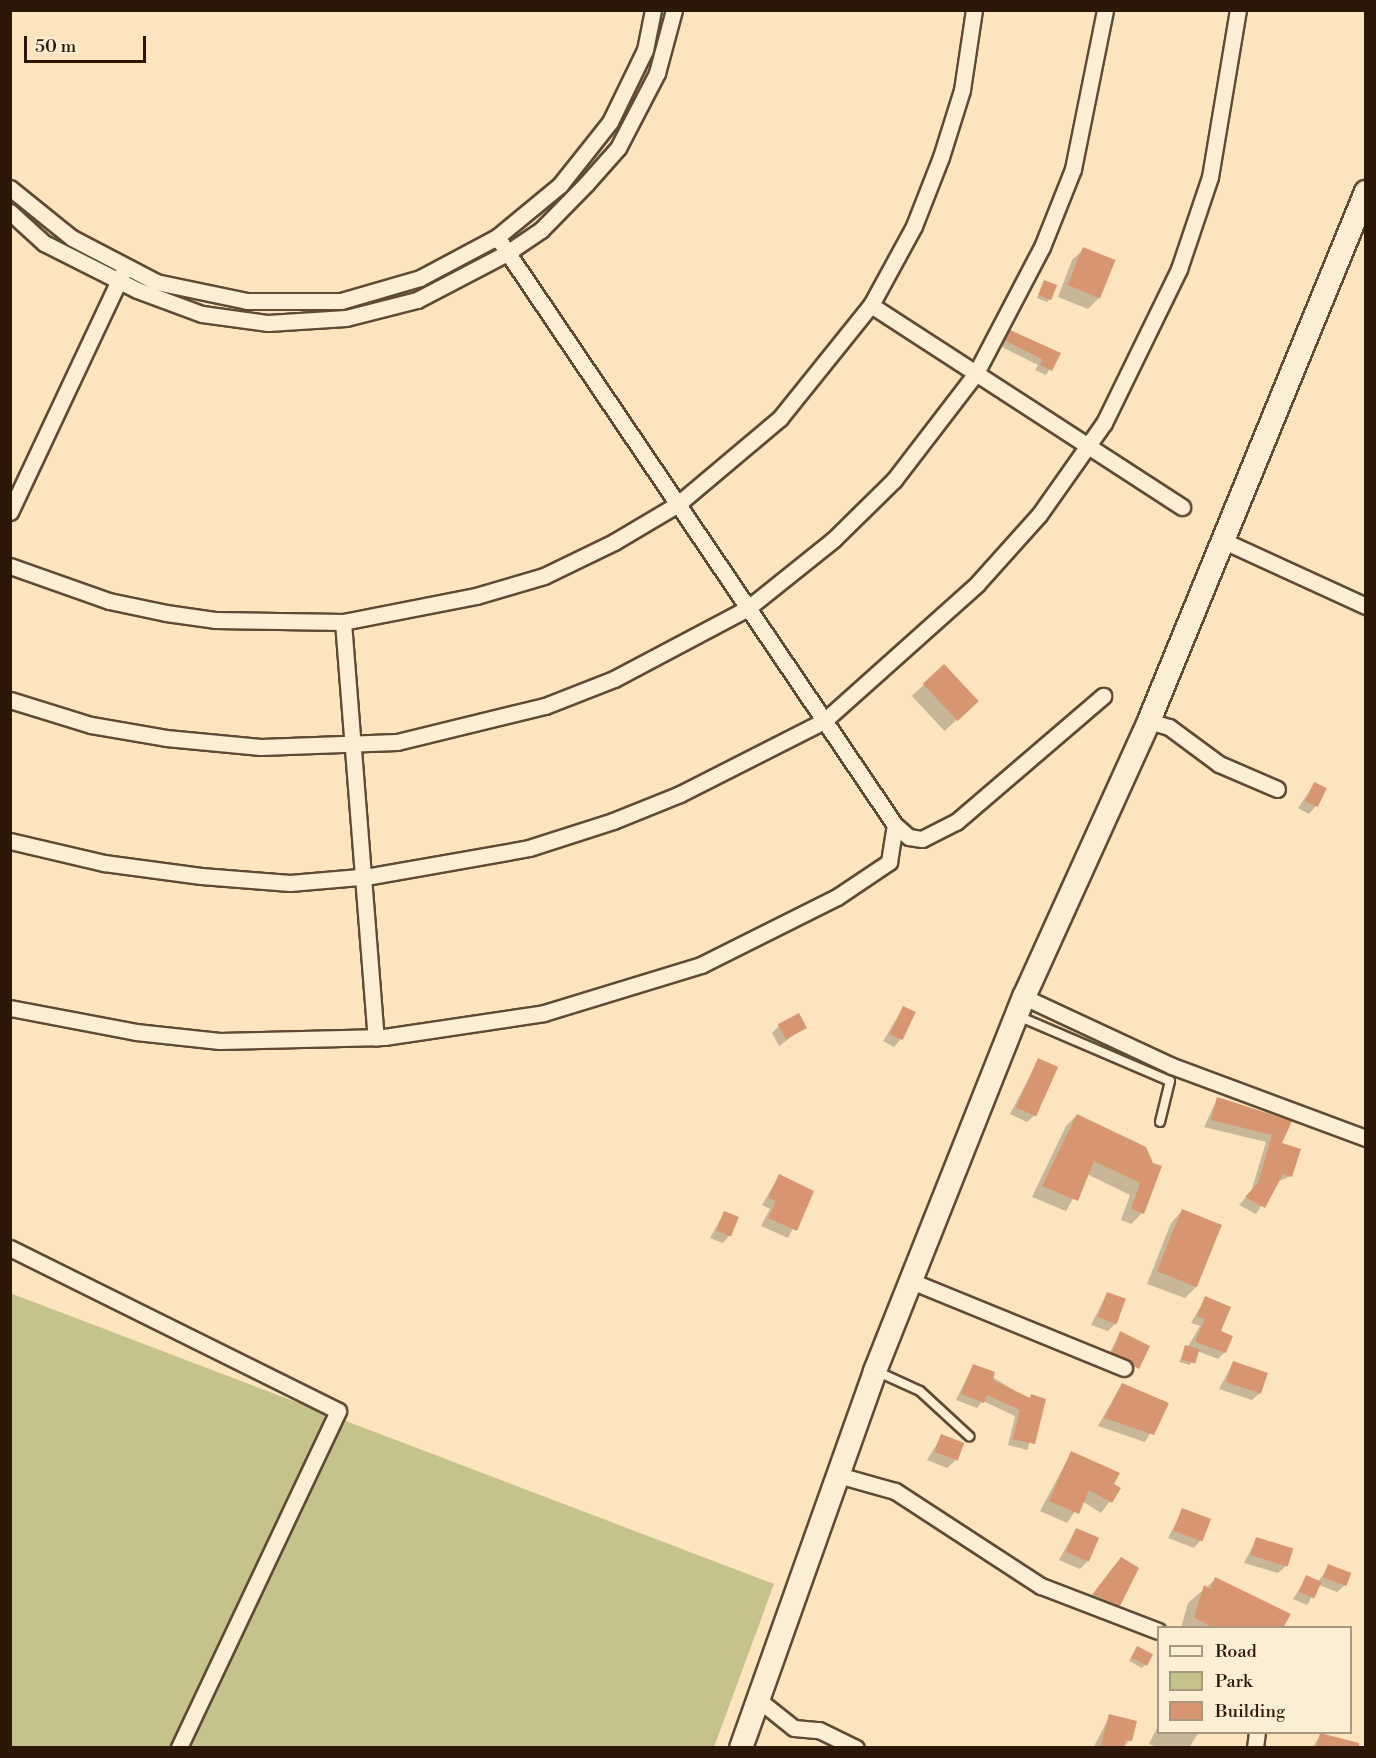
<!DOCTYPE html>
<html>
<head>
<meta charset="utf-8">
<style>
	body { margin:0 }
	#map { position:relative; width:1376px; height:1758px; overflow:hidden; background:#fbe4be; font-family:"Libre Bodoni",serif }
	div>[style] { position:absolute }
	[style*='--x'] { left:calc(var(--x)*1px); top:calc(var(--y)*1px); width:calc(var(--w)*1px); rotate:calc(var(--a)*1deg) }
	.green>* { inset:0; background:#c6c28c }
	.shadow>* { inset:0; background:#0003; transform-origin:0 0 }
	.building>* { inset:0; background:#d79670; transform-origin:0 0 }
	.roads { filter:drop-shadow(2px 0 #5f4a35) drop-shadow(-2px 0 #5f4a35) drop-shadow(0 2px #5f4a35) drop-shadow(0 -2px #5f4a35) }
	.lane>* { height:8px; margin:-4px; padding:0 4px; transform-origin:4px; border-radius:4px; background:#fcedd5 }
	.street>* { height:15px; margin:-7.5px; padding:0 7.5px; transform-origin:7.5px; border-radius:7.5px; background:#fcedd5 }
	.secondary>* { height:22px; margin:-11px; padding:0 11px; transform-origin:11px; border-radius:11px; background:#fcedd5 }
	span { translate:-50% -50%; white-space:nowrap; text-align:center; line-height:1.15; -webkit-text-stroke:4.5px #fcedd5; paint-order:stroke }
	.frame { position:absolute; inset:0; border:12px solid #2b1607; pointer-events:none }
	.legend { position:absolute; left:1157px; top:1626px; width:195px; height:108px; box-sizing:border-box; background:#fcedd5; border:2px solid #a89783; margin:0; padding:8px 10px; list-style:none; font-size:18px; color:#2b1607 }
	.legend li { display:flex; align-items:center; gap:12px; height:30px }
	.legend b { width:30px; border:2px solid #a89783 }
	.scale { position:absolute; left:24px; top:36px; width:122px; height:27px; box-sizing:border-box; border:3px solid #2b1607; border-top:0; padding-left:8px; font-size:18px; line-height:21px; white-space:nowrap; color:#2b1607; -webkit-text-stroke:4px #fcedd5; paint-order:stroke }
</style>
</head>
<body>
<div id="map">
	<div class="green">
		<div style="clip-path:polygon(10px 1293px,774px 1584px,714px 1747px,11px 1747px)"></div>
	</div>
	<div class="shadow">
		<div style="clip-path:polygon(1084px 249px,1100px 297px,1088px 309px,1058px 297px,1072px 260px)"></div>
		<div style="clip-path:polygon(1044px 282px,1050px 299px,1047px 302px,1037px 298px)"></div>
		<div style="clip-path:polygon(1010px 332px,1059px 354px,1046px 375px,1035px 370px,1038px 365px,1000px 346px)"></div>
		<div style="left:944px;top:666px;width:48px;height:44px;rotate:47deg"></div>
		<div style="clip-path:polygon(1315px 783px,1316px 806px,1309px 814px,1298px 808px)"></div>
		<div style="clip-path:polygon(903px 1008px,901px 1039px,894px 1047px,883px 1041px)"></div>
		<div style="clip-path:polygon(779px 1026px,805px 1027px,779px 1046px,772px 1033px)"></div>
		<div style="clip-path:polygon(1039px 1059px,1035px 1115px,1027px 1122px,1010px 1114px)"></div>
		<div style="clip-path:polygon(1217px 1099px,1290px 1122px,1280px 1144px,1291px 1176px,1277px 1182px,1256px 1214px,1239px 1205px,1251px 1192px,1266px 1142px,1204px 1127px)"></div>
		<div style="clip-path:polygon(1077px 1115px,1145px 1148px,1142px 1213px,1131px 1224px,1121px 1220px,1130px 1195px,1087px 1174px,1066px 1211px,1032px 1197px,1066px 1126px)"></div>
		<div style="clip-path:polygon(779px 1176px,812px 1192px,788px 1238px,761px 1226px,770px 1209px,762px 1205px)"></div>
		<div style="clip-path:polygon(1182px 1211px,1197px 1286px,1185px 1298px,1147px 1284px,1171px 1223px)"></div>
		<div style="clip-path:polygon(724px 1213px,730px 1235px,723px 1243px,710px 1238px)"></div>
		<div style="clip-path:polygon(1107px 1293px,1115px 1324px,1108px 1331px,1091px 1325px)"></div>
		<div style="clip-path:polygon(1206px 1297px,1225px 1352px,1218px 1359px,1197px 1351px,1190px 1365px,1179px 1362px,1200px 1326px,1191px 1323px)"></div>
		<div style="clip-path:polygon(1120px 1333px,1148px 1346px,1130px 1376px,1106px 1360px)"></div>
		<div style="clip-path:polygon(1233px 1363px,1260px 1393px,1252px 1400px,1219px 1389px)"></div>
		<div style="clip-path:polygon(973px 1365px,1028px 1399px,1044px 1400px,1027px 1450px,1008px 1445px,1015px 1416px,983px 1401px,977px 1408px,956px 1400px)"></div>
		<div style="clip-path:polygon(1122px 1384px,1167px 1404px,1145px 1442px,1098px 1426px)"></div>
		<div style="clip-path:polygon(942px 1436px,955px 1461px,947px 1468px,927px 1460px)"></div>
		<div style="clip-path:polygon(1071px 1453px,1119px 1489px,1101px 1513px,1082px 1501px,1067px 1523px,1040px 1511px)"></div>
		<div style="clip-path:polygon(1183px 1510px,1201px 1540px,1194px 1548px,1168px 1538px)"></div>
		<div style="clip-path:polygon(1076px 1529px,1087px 1562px,1080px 1569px,1059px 1560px)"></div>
		<div style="clip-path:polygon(1257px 1538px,1286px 1566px,1278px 1573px,1244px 1563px)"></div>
		<div style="clip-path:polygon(1114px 1566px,1119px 1605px,1111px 1612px,1087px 1601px)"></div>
		<div style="clip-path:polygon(1329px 1566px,1345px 1585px,1337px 1592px,1319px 1585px,1307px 1605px,1293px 1599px,1307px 1577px,1318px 1582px)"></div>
		<div style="clip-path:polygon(1216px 1579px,1282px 1628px,1181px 1628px,1188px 1603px)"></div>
		<div style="clip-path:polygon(1137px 1647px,1145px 1665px,1142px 1668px,1129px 1661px)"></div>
		<div style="clip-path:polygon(1110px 1716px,1130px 1740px,1123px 1748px,1093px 1748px)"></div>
		<div style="clip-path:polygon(1158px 1726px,1158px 1732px,1199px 1732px,1189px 1748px,1159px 1748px,1149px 1744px)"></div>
		<div style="clip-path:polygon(1321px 1734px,1337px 1748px,1312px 1748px)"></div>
	</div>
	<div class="building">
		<div style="left:1083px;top:247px;width:35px;height:41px;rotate:22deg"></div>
		<div style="left:1044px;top:280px;width:14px;height:16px;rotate:21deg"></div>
		<div style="clip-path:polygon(1010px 330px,1061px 353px,1052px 371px,1040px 365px,1042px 359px,1004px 340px)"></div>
		<div style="left:944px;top:664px;width:51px;height:29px;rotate:47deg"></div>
		<div style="left:1314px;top:782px;width:14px;height:21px;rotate:25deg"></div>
		<div style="left:903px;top:1006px;width:14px;height:31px;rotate:25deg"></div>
		<div style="left:799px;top:1013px;width:17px;height:24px;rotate:62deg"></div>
		<div style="left:1038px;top:1058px;width:22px;height:54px;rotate:24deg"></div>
		<div style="clip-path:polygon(1217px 1097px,1292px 1121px,1282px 1143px,1301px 1149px,1292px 1177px,1283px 1174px,1265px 1208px,1245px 1197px,1258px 1183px,1272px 1135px,1211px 1120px)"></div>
		<div style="clip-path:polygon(1077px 1114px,1146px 1147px,1153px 1163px,1162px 1166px,1144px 1214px,1131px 1209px,1140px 1183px,1094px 1161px,1078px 1201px,1042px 1186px)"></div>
		<div style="clip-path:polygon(779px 1174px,814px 1191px,797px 1231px,768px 1218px,776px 1201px,768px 1198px)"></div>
		<div style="left:1182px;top:1209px;width:43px;height:67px;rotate:22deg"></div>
		<div style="left:724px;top:1211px;width:16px;height:21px;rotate:22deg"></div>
		<div style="left:1107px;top:1292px;width:20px;height:27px;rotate:20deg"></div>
		<div style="clip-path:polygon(1205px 1296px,1231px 1307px,1221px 1331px,1233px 1336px,1226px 1353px,1195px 1342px,1205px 1319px,1197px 1316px)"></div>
		<div style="clip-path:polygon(1120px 1331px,1150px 1346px,1139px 1369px,1112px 1353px)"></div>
		<div style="left:1185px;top:1345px;width:15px;height:15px;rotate:16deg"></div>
		<div style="left:1233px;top:1361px;width:37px;height:22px;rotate:19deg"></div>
		<div style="clip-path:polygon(973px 1364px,995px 1372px,993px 1380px,1030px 1398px,1031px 1394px,1046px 1399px,1035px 1444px,1013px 1439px,1020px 1410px,987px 1395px,984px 1403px,961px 1394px)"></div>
		<div style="clip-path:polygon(1122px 1383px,1169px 1403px,1154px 1435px,1104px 1418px)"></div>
		<div style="left:941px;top:1434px;width:25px;height:19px;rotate:21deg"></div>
		<div style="clip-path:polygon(1071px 1451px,1120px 1473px,1114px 1484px,1121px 1488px,1112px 1503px,1089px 1490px,1079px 1514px,1049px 1501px)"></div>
		<div style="left:1182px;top:1508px;width:31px;height:24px;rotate:21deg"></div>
		<div style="left:1076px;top:1528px;width:25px;height:26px;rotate:23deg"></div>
		<div style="left:1256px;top:1537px;width:39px;height:19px;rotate:17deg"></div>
		<div style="clip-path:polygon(1121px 1557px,1139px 1568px,1120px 1606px,1093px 1594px)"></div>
		<div style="left:1328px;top:1564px;width:25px;height:14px;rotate:21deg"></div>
		<div style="left:1306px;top:1575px;width:17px;height:18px;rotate:24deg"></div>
		<div style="clip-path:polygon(1215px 1577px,1291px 1614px,1283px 1628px,1213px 1628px,1194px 1617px,1204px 1585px,1210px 1589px)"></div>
		<div style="left:1137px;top:1646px;width:18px;height:13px;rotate:27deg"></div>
		<div style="clip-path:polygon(1109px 1714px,1137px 1721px,1132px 1741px,1126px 1740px,1123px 1748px,1100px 1748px)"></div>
		<div style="clip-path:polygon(1320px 1733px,1359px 1743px,1359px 1748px,1316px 1748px)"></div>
	</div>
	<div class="roads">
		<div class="lane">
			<div style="--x:1018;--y:1016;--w:165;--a:23.2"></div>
			<div style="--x:1170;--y:1081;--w:42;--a:103.7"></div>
			<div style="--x:876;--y:1371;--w:48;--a:24.4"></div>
			<div style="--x:920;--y:1391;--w:67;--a:42.6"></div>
		</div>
		<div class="street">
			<div style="--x:10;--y:188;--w:80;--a:38.9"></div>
			<div style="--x:72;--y:238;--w:95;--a:27.6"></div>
			<div style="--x:156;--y:282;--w:93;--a:11.8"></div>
			<div style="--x:247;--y:301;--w:94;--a:0"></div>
			<div style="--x:341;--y:301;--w:82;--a:-16.2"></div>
			<div style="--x:420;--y:278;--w:87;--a:-28"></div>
			<div style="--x:497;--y:237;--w:82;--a:-39.5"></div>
			<div style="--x:560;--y:185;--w:80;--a:-51.6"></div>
			<div style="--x:610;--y:122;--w:80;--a:-64.1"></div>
			<div style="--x:645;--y:50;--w:41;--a:-78.7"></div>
			<div style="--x:10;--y:212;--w:46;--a:42.4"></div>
			<div style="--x:44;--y:243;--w:104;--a:26.8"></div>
			<div style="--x:137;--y:290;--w:69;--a:20.3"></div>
			<div style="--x:202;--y:314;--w:67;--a:7.8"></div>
			<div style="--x:268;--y:323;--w:78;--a:-3.7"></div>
			<div style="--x:346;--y:318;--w:73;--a:-14.2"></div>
			<div style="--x:417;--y:300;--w:102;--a:-27.6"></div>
			<div style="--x:507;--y:253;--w:41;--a:-34.1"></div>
			<div style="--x:541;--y:230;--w:64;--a:-45.6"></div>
			<div style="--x:586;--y:184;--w:48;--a:-48.4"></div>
			<div style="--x:618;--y:148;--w:85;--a:-62.5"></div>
			<div style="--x:657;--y:73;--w:65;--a:-74.9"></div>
			<div style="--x:497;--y:237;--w:710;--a:55.91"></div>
			<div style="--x:895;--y:825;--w:18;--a:41"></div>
			<div style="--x:909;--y:837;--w:13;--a:9"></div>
			<div style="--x:922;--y:839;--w:38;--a:-27"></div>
			<div style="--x:956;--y:822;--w:194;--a:-40.6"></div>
			<div style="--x:871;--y:305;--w:371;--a:33"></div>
			<div style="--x:10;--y:512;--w:263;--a:-64.8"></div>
			<div style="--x:1224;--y:541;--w:156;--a:24.6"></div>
			<div style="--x:10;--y:566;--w:105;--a:19.5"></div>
			<div style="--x:109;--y:601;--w:58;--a:11.9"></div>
			<div style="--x:166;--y:613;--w:49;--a:8.1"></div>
			<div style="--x:215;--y:620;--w:128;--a:0.9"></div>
			<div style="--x:343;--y:622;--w:136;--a:-11.1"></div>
			<div style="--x:476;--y:596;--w:71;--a:-16.4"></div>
			<div style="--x:544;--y:576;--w:78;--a:-25.9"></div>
			<div style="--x:614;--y:542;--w:74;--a:-30.7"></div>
			<div style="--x:678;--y:504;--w:133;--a:-40.1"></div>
			<div style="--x:780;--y:418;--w:145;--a:-51.2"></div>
			<div style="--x:871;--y:305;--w:90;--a:-61.4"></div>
			<div style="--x:914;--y:226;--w:74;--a:-68.6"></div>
			<div style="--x:941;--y:157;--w:70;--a:-72.6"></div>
			<div style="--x:962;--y:90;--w:81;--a:-81.5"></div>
			<div style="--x:343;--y:622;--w:417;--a:85.5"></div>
			<div style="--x:10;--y:700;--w:85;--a:17.2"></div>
			<div style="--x:91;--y:725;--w:76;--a:9.8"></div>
			<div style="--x:166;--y:738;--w:95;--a:5.4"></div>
			<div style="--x:261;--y:747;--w:136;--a:-2.1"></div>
			<div style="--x:397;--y:742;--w:152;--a:-13.7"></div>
			<div style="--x:545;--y:706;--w:74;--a:-21.4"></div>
			<div style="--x:614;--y:679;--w:152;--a:-27.9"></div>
			<div style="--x:748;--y:608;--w:109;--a:-38.7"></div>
			<div style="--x:833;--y:540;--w:86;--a:-44.5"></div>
			<div style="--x:894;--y:480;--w:135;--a:-52.5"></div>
			<div style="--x:976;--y:373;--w:142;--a:-62.4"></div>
			<div style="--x:1042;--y:247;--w:84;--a:-68.3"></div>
			<div style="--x:1073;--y:169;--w:162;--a:-78.6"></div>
			<div style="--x:1149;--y:721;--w:21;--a:17"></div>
			<div style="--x:1169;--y:727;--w:62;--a:36.5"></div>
			<div style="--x:1219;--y:764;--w:63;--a:23.3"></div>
			<div style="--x:10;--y:841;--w:97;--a:13.2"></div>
			<div style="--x:104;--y:863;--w:98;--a:7.6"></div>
			<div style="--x:201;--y:876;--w:89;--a:4.5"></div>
			<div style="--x:290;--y:883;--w:81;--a:-4.9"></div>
			<div style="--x:371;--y:876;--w:160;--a:-10"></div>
			<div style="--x:529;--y:848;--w:88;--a:-17.8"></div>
			<div style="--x:613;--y:821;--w:72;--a:-21.9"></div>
			<div style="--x:680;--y:794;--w:161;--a:-26.9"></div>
			<div style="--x:824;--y:721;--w:205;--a:-41.8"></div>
			<div style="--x:977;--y:584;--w:93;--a:-48.1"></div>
			<div style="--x:1039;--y:515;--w:113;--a:-54.8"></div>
			<div style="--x:1104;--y:423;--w:171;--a:-64"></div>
			<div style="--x:1179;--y:269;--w:97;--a:-71.4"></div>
			<div style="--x:1210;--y:177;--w:169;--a:-80.5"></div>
			<div style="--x:1024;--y:997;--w:163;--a:25"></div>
			<div style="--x:1172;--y:1066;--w:207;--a:20.4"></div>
			<div style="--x:10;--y:1008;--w:128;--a:10.8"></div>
			<div style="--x:136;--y:1032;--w:84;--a:6.1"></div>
			<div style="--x:220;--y:1041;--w:164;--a:-1.4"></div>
			<div style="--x:384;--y:1037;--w:162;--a:-8.5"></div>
			<div style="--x:544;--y:1013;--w:164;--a:-17"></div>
			<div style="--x:701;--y:965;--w:152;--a:-26.6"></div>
			<div style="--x:837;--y:897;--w:63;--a:-33.9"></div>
			<div style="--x:889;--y:862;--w:37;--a:-81"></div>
			<div style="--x:10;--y:1248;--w:366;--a:26.4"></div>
			<div style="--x:338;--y:1411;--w:373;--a:115.3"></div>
			<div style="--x:911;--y:1281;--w:230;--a:22.2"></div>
			<div style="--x:838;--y:1475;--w:59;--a:15.7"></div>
			<div style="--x:895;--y:1491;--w:174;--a:33.1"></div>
			<div style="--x:1041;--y:1586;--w:125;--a:21"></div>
			<div style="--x:760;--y:1701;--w:43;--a:38.5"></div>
			<div style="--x:794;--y:1728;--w:25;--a:5"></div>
			<div style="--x:819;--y:1730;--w:41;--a:25.9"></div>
			<div style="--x:1255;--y:1748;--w:16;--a:-83"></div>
		</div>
		<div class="secondary">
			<div style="--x:741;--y:1748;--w:400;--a:-70.4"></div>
			<div style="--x:875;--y:1371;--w:403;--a:-68.3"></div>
			<div style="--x:1024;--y:997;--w:303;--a:-65.6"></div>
			<div style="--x:1149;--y:721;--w:572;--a:-67.7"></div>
		</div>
	</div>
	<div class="frame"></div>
	<ul class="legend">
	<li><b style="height:8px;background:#fcedd5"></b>Road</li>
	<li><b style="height:16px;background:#c6c28c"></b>Park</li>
	<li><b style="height:16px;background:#d79670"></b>Building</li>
	</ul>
	<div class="scale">50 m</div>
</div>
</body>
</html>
